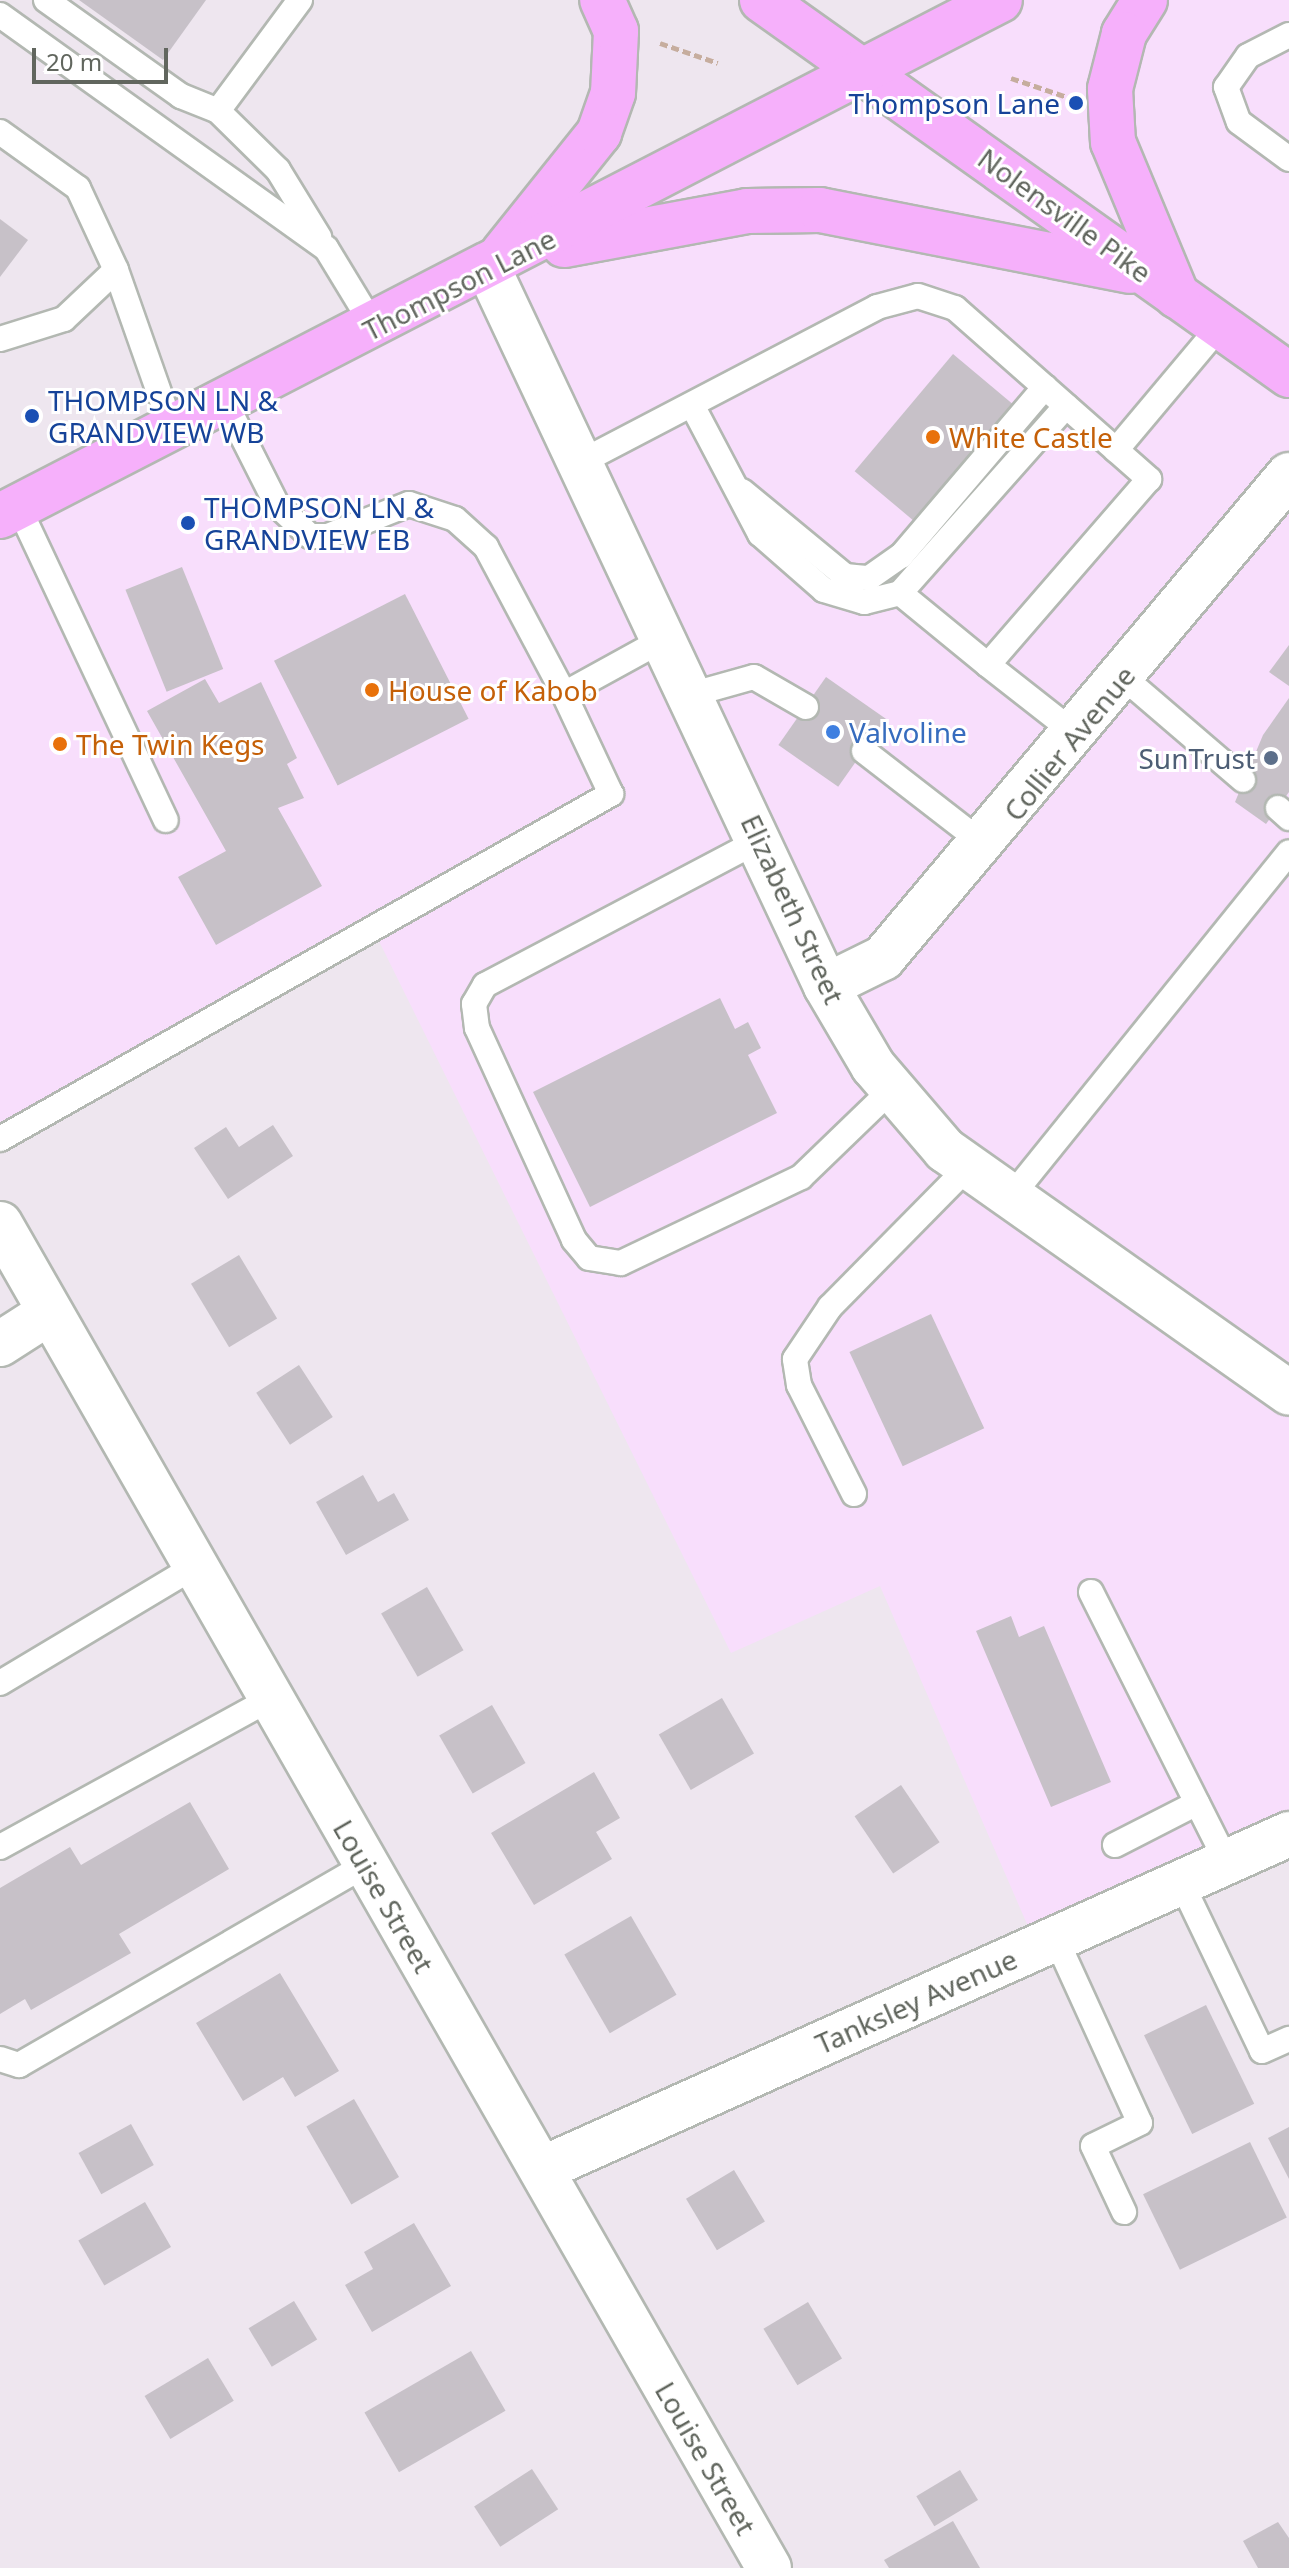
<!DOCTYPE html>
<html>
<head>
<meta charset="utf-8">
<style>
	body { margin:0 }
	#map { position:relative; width:1289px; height:2568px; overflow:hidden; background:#eee6ef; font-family:"Noto Sans",sans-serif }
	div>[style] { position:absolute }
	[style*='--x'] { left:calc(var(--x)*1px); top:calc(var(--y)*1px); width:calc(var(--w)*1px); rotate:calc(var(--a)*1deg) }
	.commercial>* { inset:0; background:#f8defc }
	.building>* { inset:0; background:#c7c1c8; transform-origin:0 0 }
	.path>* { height:5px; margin-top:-2.5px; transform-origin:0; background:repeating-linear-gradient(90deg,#c6ad9e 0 8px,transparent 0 12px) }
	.roads { filter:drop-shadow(2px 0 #b3b8b2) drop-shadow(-2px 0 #b3b8b2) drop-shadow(0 2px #b3b8b2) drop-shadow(0 -2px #b3b8b2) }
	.lane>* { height:24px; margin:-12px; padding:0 12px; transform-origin:12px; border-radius:12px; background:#fff }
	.street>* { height:44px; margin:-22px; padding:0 22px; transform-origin:22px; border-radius:22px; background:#fff }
	.primary>* { height:44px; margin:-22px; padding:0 22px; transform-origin:22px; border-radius:22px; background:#f6b0fb }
	.dots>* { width:22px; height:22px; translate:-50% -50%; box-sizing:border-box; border:4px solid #fff; border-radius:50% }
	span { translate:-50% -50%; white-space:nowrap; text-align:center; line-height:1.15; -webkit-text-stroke:6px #fff; paint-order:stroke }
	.transit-label { font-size:28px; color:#164399 }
	.right { translate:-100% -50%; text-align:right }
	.left { translate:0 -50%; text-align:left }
	.street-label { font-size:28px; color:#61665e }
	.food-label { font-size:28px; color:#c56008 }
	.shop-label { font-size:28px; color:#366cbe }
	.service-label { font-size:28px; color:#4e5e75 }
	.scale { position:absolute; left:32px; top:48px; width:136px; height:36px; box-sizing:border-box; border:4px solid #61665e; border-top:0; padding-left:10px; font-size:24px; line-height:28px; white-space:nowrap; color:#61665e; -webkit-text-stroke:6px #fff; paint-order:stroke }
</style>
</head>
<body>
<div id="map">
	<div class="commercial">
		<div style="clip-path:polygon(1000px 0,1289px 0,1289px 1834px,1037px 1947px,880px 1586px,731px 1653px,373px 929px,0 1139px,0 516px)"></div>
	</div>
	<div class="building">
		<div style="clip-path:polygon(79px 0,206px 0,163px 60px)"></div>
		<div style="clip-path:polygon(0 219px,28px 240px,0 277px)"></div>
		<div style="left:953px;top:354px;width:79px;height:153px;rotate:40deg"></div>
		<div style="left:182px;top:567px;width:110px;height:61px;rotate:68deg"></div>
		<div style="left:405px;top:594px;width:140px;height:147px;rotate:63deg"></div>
		<div style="clip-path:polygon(1289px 645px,1289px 686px,1269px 672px)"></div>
		<div style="left:826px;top:677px;width:73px;height:83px;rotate:35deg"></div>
		<div style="clip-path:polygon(205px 679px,219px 703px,261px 682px,297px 758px,287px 764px,304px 798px,278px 808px,322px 886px,216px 945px,178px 877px,226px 851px,147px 711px)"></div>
		<div style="clip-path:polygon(1289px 698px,1289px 792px,1266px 824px,1235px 802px,1263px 735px)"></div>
		<div style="clip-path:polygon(720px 998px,735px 1029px,748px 1022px,761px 1048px,748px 1055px,777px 1113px,590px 1207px,533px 1092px)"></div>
		<div style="clip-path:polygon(273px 1125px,293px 1156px,228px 1199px,194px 1148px,226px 1127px,239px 1147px)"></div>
		<div style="left:239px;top:1255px;width:74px;height:56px;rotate:59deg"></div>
		<div style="left:931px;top:1314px;width:126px;height:90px;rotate:65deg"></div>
		<div style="left:299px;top:1365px;width:62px;height:51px;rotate:57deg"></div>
		<div style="clip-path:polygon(363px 1475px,378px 1502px,394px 1493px,409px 1520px,346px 1555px,316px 1502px)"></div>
		<div style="left:427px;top:1587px;width:73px;height:53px;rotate:60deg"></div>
		<div style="clip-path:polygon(1011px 1616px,1019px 1637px,1044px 1626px,1111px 1782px,1051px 1807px,976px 1631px)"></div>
		<div style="left:722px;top:1698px;width:64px;height:73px;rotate:60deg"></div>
		<div style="left:492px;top:1705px;width:67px;height:61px;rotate:60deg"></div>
		<div style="clip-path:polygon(594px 1772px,620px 1818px,596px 1832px,612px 1859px,534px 1905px,491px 1833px)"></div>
		<div style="left:901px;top:1785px;width:69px;height:56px;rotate:56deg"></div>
		<div style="clip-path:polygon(190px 1802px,229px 1869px,119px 1934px,131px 1953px,31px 2010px,25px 1999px,0 2014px,0 1888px,70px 1847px,81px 1865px)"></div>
		<div style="left:631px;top:1916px;width:91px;height:77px;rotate:60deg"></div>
		<div style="clip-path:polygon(280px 1973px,339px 2071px,295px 2097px,283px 2077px,243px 2101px,196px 2023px)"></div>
		<div style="left:1206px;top:2005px;width:110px;height:69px;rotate:64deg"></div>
		<div style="left:354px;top:2099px;width:90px;height:55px;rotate:60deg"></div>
		<div style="left:131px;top:2124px;width:47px;height:60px;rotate:61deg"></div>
		<div style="clip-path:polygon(1289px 2127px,1289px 2179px,1268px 2138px)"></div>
		<div style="left:1250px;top:2142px;width:84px;height:119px;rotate:64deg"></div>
		<div style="left:734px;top:2170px;width:60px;height:56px;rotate:59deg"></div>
		<div style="left:145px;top:2202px;width:52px;height:77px;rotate:60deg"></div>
		<div style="clip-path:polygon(414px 2223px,451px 2286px,372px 2332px,345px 2285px,373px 2269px,364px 2252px)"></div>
		<div style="left:294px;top:2301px;width:45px;height:53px;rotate:59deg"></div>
		<div style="left:808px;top:2302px;width:66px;height:52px;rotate:59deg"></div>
		<div style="left:471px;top:2351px;width:69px;height:123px;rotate:60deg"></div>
		<div style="left:208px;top:2358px;width:50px;height:74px;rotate:59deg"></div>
		<div style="left:532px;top:2469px;width:48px;height:69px;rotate:57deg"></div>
		<div style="left:960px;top:2470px;width:35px;height:51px;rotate:59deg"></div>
		<div style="clip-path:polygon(953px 2521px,980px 2568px,889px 2568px,884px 2560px)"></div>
		<div style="clip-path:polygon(1278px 2522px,1289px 2538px,1289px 2568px,1258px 2568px,1243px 2541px)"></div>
	</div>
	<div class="path">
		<div style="--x:660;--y:43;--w:61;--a:19"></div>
		<div style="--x:1011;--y:78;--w:59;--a:18.7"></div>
	</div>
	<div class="roads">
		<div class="lane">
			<div style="--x:46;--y:0;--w:166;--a:35.4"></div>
			<div style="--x:181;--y:96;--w:40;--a:22"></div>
			<div style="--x:300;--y:0;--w:138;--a:126.5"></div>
			<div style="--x:218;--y:111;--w:84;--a:44.5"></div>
			<div style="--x:278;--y:170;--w:79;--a:58.5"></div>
			<div style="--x:0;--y:15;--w:401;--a:35.6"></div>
			<div style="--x:326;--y:248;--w:92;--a:58.7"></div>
			<div style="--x:1289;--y:35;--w:46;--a:152.9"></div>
			<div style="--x:1248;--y:56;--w:38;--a:125"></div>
			<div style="--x:1226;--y:87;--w:37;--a:70"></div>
			<div style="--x:1239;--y:122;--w:62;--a:36.5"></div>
			<div style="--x:0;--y:132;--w:96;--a:35.7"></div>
			<div style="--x:78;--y:188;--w:90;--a:65.1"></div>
			<div style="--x:116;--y:270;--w:169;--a:70.6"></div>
			<div style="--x:0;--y:339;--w:67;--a:-17.4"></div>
			<div style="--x:64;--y:319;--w:71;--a:-43.3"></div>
			<div style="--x:225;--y:402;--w:115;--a:63.2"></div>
			<div style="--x:277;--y:505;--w:45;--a:43.2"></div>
			<div style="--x:310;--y:536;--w:18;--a:0"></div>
			<div style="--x:328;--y:536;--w:87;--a:-21.6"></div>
			<div style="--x:409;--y:504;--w:48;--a:18.1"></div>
			<div style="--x:455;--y:519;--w:42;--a:42.1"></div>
			<div style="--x:486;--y:547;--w:166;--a:62"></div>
			<div style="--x:692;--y:405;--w:146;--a:62.2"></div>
			<div style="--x:760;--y:534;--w:85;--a:41.2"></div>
			<div style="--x:824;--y:590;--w:42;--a:16.7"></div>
			<div style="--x:864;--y:602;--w:37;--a:-14"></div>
			<div style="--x:900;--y:593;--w:114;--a:39.3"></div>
			<div style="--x:1116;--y:450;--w:162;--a:-50"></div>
			<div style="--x:581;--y:462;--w:334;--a:-27.6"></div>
			<div style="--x:877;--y:307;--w:42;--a:-15"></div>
			<div style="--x:918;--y:296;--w:39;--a:18"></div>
			<div style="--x:955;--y:308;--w:259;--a:41.4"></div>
			<div style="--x:1149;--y:479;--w:246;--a:130.9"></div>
			<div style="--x:988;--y:665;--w:112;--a:38.1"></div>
			<div style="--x:742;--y:491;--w:134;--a:39.5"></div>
			<div style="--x:845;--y:576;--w:24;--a:5"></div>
			<div style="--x:869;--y:578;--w:39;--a:-35"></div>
			<div style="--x:901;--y:556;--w:222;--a:-49.6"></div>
			<div style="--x:18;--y:506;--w:347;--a:64.8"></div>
			<div style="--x:900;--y:593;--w:250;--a:-48.4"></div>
			<div style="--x:1123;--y:677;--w:158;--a:40.6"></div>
			<div style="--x:693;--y:694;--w:63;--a:-15.6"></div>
			<div style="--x:754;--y:677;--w:60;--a:30"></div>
			<div style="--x:864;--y:751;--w:153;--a:37.8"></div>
			<div style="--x:1278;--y:808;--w:15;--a:42"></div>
			<div style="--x:760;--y:840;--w:311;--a:152.2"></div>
			<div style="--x:485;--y:985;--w:22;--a:120"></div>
			<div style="--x:474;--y:1004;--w:24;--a:83"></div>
			<div style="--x:477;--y:1028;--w:233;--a:65.4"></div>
			<div style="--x:574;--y:1240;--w:23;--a:50"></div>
			<div style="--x:589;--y:1258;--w:32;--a:9"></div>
			<div style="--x:621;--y:1263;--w:199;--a:-25.5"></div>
			<div style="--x:801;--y:1177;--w:125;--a:-44"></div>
			<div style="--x:0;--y:1139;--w:702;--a:-29.45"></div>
			<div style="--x:611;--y:794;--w:110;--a:-115.2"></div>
			<div style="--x:564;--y:694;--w:116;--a:-28.8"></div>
			<div style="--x:1010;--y:1198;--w:444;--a:-51.1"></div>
			<div style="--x:854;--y:1494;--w:122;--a:-116.8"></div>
			<div style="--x:799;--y:1385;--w:26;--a:-99"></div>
			<div style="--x:795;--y:1359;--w:63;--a:-56.1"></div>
			<div style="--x:830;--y:1307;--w:197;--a:-45.4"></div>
			<div style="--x:1091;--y:1592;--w:302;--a:63.3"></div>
			<div style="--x:0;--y:1683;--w:226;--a:-30.9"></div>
			<div style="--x:1115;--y:1845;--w:92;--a:-27.1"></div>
			<div style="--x:0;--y:1847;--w:308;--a:-28.7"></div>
			<div style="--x:1181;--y:1882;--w:187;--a:64.4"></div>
			<div style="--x:1262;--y:2051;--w:30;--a:-24"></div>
			<div style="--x:1056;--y:1939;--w:202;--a:65.5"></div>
			<div style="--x:1140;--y:2123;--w:52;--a:153.9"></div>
			<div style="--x:1093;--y:2146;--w:73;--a:64.8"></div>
			<div style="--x:0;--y:2059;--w:20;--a:18"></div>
			<div style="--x:19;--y:2065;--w:401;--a:-30"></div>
		</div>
		<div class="street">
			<div style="--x:489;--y:270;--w:791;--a:64.8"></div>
			<div style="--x:826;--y:986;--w:93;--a:59.6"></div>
			<div style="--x:873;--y:1066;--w:111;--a:49.4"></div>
			<div style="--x:945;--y:1150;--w:421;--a:35.2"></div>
			<div style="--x:826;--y:986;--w:64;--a:-26.2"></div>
			<div style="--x:883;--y:958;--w:631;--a:-49.95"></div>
			<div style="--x:0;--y:1224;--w:1548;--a:60.22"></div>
			<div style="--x:0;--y:1344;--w:56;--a:-32.6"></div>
			<div style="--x:542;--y:2169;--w:819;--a:-24.15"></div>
		</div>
		<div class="primary">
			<div style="--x:762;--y:0;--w:647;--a:35.43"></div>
			<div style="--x:1145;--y:0;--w:40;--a:122"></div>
			<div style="--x:1124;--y:34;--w:57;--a:104.3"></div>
			<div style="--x:1110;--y:89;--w:53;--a:86.8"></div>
			<div style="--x:1113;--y:142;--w:167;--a:67.4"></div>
			<div style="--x:564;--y:245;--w:186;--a:-10.5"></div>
			<div style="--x:747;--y:211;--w:73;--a:-0.8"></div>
			<div style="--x:820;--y:210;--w:316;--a:11.1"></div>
			<div style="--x:503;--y:253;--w:154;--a:-51.3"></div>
			<div style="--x:599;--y:133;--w:42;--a:-70.7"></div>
			<div style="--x:613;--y:93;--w:62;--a:-87.2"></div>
			<div style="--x:616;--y:31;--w:34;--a:-114"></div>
			<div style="--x:0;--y:516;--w:1125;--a:-27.29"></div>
		</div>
	</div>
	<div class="dots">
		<div style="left:1076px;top:103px;background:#1a4fb4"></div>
		<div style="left:32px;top:416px;background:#1a4fb4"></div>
		<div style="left:933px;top:437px;background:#e8710a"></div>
		<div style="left:188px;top:523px;background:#1a4fb4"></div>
		<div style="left:372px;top:690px;background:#e8710a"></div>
		<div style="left:833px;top:732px;background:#3f7fe0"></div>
		<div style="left:60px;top:744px;background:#e8710a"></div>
		<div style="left:1271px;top:758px;background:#5c6f8a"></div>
	</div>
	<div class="transit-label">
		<span class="right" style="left:1060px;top:103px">Thompson Lane</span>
		<span class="left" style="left:48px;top:416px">THOMPSON LN &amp;<br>GRANDVIEW WB</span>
		<span class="left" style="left:204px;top:523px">THOMPSON LN &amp;<br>GRANDVIEW EB</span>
	</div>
	<div class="street-label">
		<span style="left:1065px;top:215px;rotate:36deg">Nolensville Pike</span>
		<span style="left:459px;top:284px;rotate:-27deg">Thompson Lane</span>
		<span style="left:1069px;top:743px;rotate:-51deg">Collier Avenue</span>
		<span style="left:793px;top:909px;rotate:65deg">Elizabeth Street</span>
		<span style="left:384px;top:1896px;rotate:60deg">Louise Street</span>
		<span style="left:916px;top:2001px;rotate:-24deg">Tanksley Avenue</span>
		<span style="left:706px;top:2458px;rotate:60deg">Louise Street</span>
	</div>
	<div class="food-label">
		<span class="left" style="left:949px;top:437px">White Castle</span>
		<span class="left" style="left:388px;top:690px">House of Kabob</span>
		<span class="left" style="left:76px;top:744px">The Twin Kegs</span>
	</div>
	<div class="shop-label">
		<span class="left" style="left:849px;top:732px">Valvoline</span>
	</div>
	<div class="service-label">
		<span class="right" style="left:1255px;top:758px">SunTrust</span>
	</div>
	<div class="scale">20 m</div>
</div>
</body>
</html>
